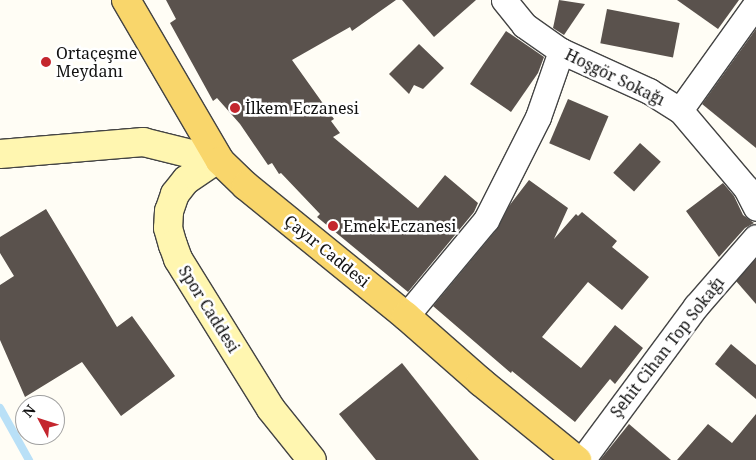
<!DOCTYPE html>
<html>
<head>
<meta charset="utf-8">
<style>
	body { margin:0 }
	#map { position:relative; width:756px; height:460px; overflow:hidden; background:#fffdf5; font-family:"Noto Serif",serif }
	div>[style] { position:absolute }
	[style*='--x'] { left:calc(var(--x)*1px); top:calc(var(--y)*1px); width:calc(var(--w)*1px); rotate:calc(var(--a)*1deg) }
	.stream>* { height:8px; margin:-4px; padding:0 4px; transform-origin:4px; border-radius:4px; background:#b9e0f7 }
	.building>* { inset:0; background:#5a524d; transform-origin:0 0 }
	.roads { filter:drop-shadow(1px 0 #444) drop-shadow(-1px 0 #444) drop-shadow(0 1px #444) drop-shadow(0 -1px #444) }
	.street>* { height:25px; margin:-12.5px; padding:0 12.5px; transform-origin:12.5px; border-radius:12.5px; background:#fff }
	.secondary>* { height:28px; margin:-14px; padding:0 14px; transform-origin:14px; border-radius:14px; background:#fff6b0 }
	.primary>* { height:28px; margin:-14px; padding:0 14px; transform-origin:14px; border-radius:14px; background:#f9d66b }
	.dots>* { width:14px; height:14px; translate:-50% -50%; box-sizing:border-box; border:2px solid #fff; border-radius:50% }
	span { translate:-50% -50%; white-space:nowrap; text-align:center; line-height:1.15; -webkit-text-stroke:5px #fff; paint-order:stroke }
	.poi-label { font-size:16px; color:#111 }
	.left { translate:0 -50%; text-align:left }
	.street-label { font-size:16px; color:#111 }
	.north { position:absolute; left:15px; top:395px; width:50px; height:50px; box-sizing:border-box; background:#fff; border:1px solid #a0a0a0; border-radius:50%; rotate:310deg; font-size:14px; font-weight:700; line-height:20px; text-align:center; color:#111 }
	.north::after { content:''; display:block; margin:auto; width:18px; height:22px; background:#c4262e; clip-path:polygon(50% 0,100% 100%,50% 72%,0 100%) }
</style>
</head>
<body>
<div id="map">
	<div class="stream">
		<div style="--x:0;--y:408;--w:60;--a:60.9"></div>
	</div>
	<div class="building">
		<div style="clip-path:polygon(166px 0,396px 0,352px 31px,350px 27px,292px 60px,334px 119px,331px 121px,340px 133px,333px 137px,418px 208px,445px 175px,478px 203px,474px 212px,408px 292px,317px 217px,320px 214px,281px 173px,279px 174px,272px 163px,268px 165px,240px 124px,217px 98px,213px 101px,170px 23px,176px 19px)"></div>
		<div style="clip-path:polygon(402px 0,476px 0,434px 37px)"></div>
		<div style="clip-path:polygon(559px 0,585px 4px,564px 35px,553px 28px)"></div>
		<div style="clip-path:polygon(677px 0,739px 0,718px 29px)"></div>
		<div style="left:607px;top:9px;width:74px;height:35px;rotate:11deg"></div>
		<div style="clip-path:polygon(756px 29px,756px 148px,702px 104px)"></div>
		<div style="clip-path:polygon(506px 31px,544px 57px,538px 73px,511px 112px,470px 84px)"></div>
		<div style="clip-path:polygon(419px 44px,444px 68px,423px 89px,414px 85px,409px 94px,389px 74px)"></div>
		<div style="left:568px;top:99px;width:44px;height:48px;rotate:23deg"></div>
		<div style="left:640px;top:143px;width:28px;height:40px;rotate:42deg"></div>
		<div style="clip-path:polygon(529px 180px,568px 208px,554px 239px,576px 214px,578px 216px,582px 212px,617px 241px,612px 247px,649px 277px,622px 310px,588px 282px,542px 337px,581px 368px,615px 325px,643px 348px,615px 384px,610px 379px,575px 422px,512px 371px,511px 373px,433px 306px,497px 229px,509px 206px)"></div>
		<div style="clip-path:polygon(723px 183px,734px 196px,743px 215px,754px 223px,745px 228px,719px 257px,686px 211px)"></div>
		<div style="clip-path:polygon(46px 209px,117px 327px,132px 316px,175px 376px,121px 416px,82px 362px,25px 397px,0 340px,0 285px,14px 276px,0 253px,0 237px)"></div>
		<div style="clip-path:polygon(756px 259px,756px 304px,736px 281px)"></div>
		<div style="clip-path:polygon(731px 344px,756px 365px,756px 399px,715px 364px)"></div>
		<div style="clip-path:polygon(402px 363px,479px 460px,376px 460px,339px 414px)"></div>
		<div style="clip-path:polygon(756px 414px,756px 460px,677px 460px,708px 424px,732px 443px)"></div>
		<div style="clip-path:polygon(629px 424px,671px 460px,600px 460px)"></div>
	</div>
	<div class="roads">
		<div class="street">
			<div style="--x:504;--y:0;--w:32;--a:51"></div>
			<div style="--x:524;--y:25;--w:45;--a:35.1"></div>
			<div style="--x:561;--y:51;--w:97;--a:24.4"></div>
			<div style="--x:649;--y:91;--w:36;--a:32"></div>
			<div style="--x:680;--y:110;--w:102;--a:49.8"></div>
			<div style="--x:746;--y:188;--w:22;--a:63"></div>
			<div style="--x:680;--y:110;--w:130;--a:-54.4"></div>
			<div style="--x:406;--y:316;--w:125;--a:-50.2"></div>
			<div style="--x:486;--y:220;--w:115;--a:-63.2"></div>
			<div style="--x:538;--y:117;--w:70;--a:-70.8"></div>
			<div style="--x:582;--y:460;--w:192;--a:-53.5"></div>
			<div style="--x:696;--y:306;--w:91;--a:-49"></div>
		</div>
		<div class="secondary">
			<div style="--x:0;--y:154;--w:144;--a:-4.8"></div>
			<div style="--x:143;--y:142;--w:79;--a:13.9"></div>
			<div style="--x:220;--y:161;--w:7;--a:172"></div>
			<div style="--x:213;--y:162;--w:32;--a:146"></div>
			<div style="--x:186;--y:180;--w:18;--a:128"></div>
			<div style="--x:175;--y:194;--w:18;--a:109"></div>
			<div style="--x:169;--y:211;--w:17;--a:93"></div>
			<div style="--x:168;--y:228;--w:18;--a:74"></div>
			<div style="--x:173;--y:245;--w:15;--a:70"></div>
			<div style="--x:178;--y:259;--w:176;--a:58.2"></div>
			<div style="--x:271;--y:409;--w:65;--a:51.2"></div>
		</div>
		<div class="primary">
			<div style="--x:126;--y:0;--w:186;--a:59.7"></div>
			<div style="--x:220;--y:161;--w:36;--a:44"></div>
			<div style="--x:246;--y:186;--w:206;--a:39.1"></div>
			<div style="--x:406;--y:316;--w:100;--a:41.3"></div>
			<div style="--x:481;--y:382;--w:124;--a:39.1"></div>
		</div>
	</div>
	<div class="dots">
		<div style="left:46px;top:62px;background:#c4262e"></div>
		<div style="left:235px;top:108px;background:#c4262e"></div>
		<div style="left:333px;top:226px;background:#c4262e"></div>
	</div>
	<div class="poi-label">
		<span class="left" style="left:56px;top:62px">Ortaçeşme<br>Meydanı</span>
		<span class="left" style="left:245px;top:108px">İlkem Eczanesi</span>
		<span class="left" style="left:343px;top:226px">Emek Eczanesi</span>
	</div>
	<div class="street-label">
		<span style="left:615px;top:77px;rotate:26deg">Hoşgör Sokağı</span>
		<span style="left:327px;top:251px;rotate:39deg">Çayır Caddesi</span>
		<span style="left:209px;top:309px;rotate:58deg">Spor Caddesi</span>
		<span style="left:667px;top:347px;rotate:-52deg">Şehit Cihan Top Sokağı</span>
	</div>
	<div class="north">N</div>
</div>
</body>
</html>
